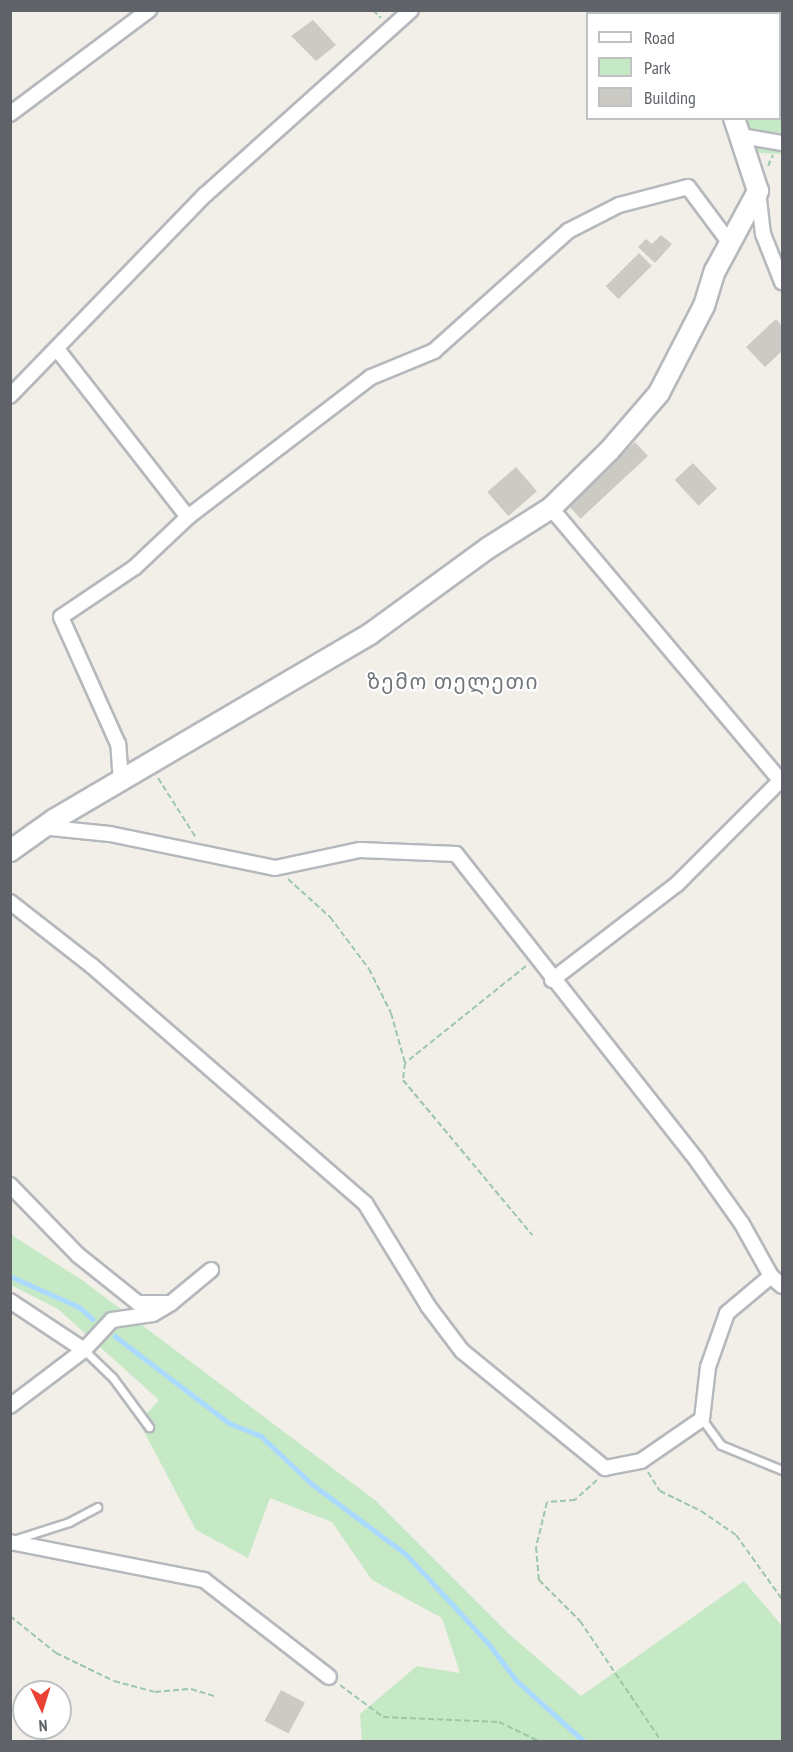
<!DOCTYPE html>
<html>
<head>
<meta charset="utf-8">
<style>
	body { margin:0 }
	#map { position:relative; width:793px; height:1752px; overflow:hidden; background:#f1efe8; font-family:"PT Sans Narrow","Noto Sans Georgian",sans-serif }
	div>[style] { position:absolute }
	[style*='--x'] { left:calc(var(--x)*1px); top:calc(var(--y)*1px); width:calc(var(--w)*1px); rotate:calc(var(--a)*1deg) }
	.green>* { inset:0; background:#c5e8c5 }
	.stream>* { height:4.5px; margin:-2.25px; padding:0 2.25px; transform-origin:2.25px; border-radius:2.25px; background:#aadaff }
	.building>* { inset:0; background:#cccac5; transform-origin:0 0 }
	.path>* { height:2px; margin-top:-1px; transform-origin:0; background:repeating-linear-gradient(90deg,#9cc7a9 0 6px,transparent 0 9px) }
	.roads { filter:drop-shadow(2px 0 #b5b8bc) drop-shadow(-2px 0 #b5b8bc) drop-shadow(0 2px #b5b8bc) drop-shadow(0 -2px #b5b8bc) }
	.lane>* { height:7px; margin:-3.5px; padding:0 3.5px; transform-origin:3.5px; border-radius:3.5px; background:#fff }
	.street>* { height:14px; margin:-7px; padding:0 7px; transform-origin:7px; border-radius:7px; background:#fff }
	.secondary>* { height:20px; margin:-10px; padding:0 10px; transform-origin:10px; border-radius:10px; background:#fff }
	span { translate:-50% -50%; white-space:nowrap; text-align:center; line-height:1.15; -webkit-text-stroke:4.5px #fff; paint-order:stroke }
	.quarter-label { font-size:21px; color:#70757a; letter-spacing:1.5px }
	.frame { position:absolute; inset:0; border:12px solid #5f6368; pointer-events:none }
	.legend { position:absolute; left:586px; top:12px; width:195px; height:108px; box-sizing:border-box; background:#fff; border:2px solid #bfc1c3; margin:0; padding:8px 10px; list-style:none; font-size:18px; color:#5f6368 }
	.legend li { display:flex; align-items:center; gap:12px; height:30px }
	.legend b { width:30px; border:2px solid #bfc1c3 }
	.north { position:absolute; left:12px; top:1680px; width:60px; height:60px; box-sizing:border-box; background:#fff; border:2px solid #bfc1c3; border-radius:50%; rotate:176deg; font-size:16px; font-weight:700; line-height:24px; text-align:center; color:#5f6368 }
	.north::after { content:''; display:block; margin:auto; width:21px; height:27px; background:#ea4335; clip-path:polygon(50% 0,100% 100%,50% 72%,0 100%) }
</style>
</head>
<body>
<div id="map">
	<div class="green">
		<div style="clip-path:polygon(780px 79px,782px 154px,760px 153px,732px 142px,722px 119px,780px 118px)"></div>
		<div style="clip-path:polygon(10px 1234px,82px 1280px,375px 1500px,509px 1634px,581px 1696px,744px 1581px,782px 1626px,782px 1741px,362px 1741px,360px 1714px,417px 1666px,460px 1673px,442px 1618px,372px 1580px,332px 1522px,270px 1498px,248px 1558px,196px 1530px,139px 1422px,159px 1400px,58px 1309px,11px 1285px)"></div>
	</div>
	<div class="stream">
		<div style="--x:10;--y:1276;--w:76;--a:24.2"></div>
		<div style="--x:79;--y:1307;--w:18;--a:41"></div>
		<div style="--x:115;--y:1336;--w:143;--a:37.3"></div>
		<div style="--x:229;--y:1423;--w:35;--a:22"></div>
		<div style="--x:261;--y:1436;--w:70;--a:43.3"></div>
		<div style="--x:312;--y:1484;--w:117;--a:36.7"></div>
		<div style="--x:406;--y:1554;--w:122;--a:47.3"></div>
		<div style="--x:489;--y:1644;--w:46;--a:52.9"></div>
		<div style="--x:517;--y:1681;--w:91;--a:41.9"></div>
	</div>
	<div class="building">
		<div style="clip-path:polygon(313px 20px,336px 45px,316px 61px,291px 36px)"></div>
		<div style="clip-path:polygon(661px 235px,672px 244px,655px 263px,638px 247px,646px 239px,652px 244px)"></div>
		<div style="left:639px;top:253px;width:18px;height:47px;rotate:45deg"></div>
		<div style="clip-path:polygon(776px 319px,782px 326px,782px 351px,765px 367px,746px 347px)"></div>
		<div style="left:635px;top:442px;width:19px;height:92px;rotate:47deg"></div>
		<div style="left:693px;top:463px;width:35px;height:25px;rotate:47deg"></div>
		<div style="left:516px;top:467px;width:32px;height:38px;rotate:49deg"></div>
		<div style="left:281px;top:1690px;width:27px;height:35px;rotate:28deg"></div>
	</div>
	<div class="path">
		<div style="--x:373;--y:10;--w:11;--a:45"></div>
		<div style="--x:768;--y:166;--w:12;--a:-66"></div>
		<div style="--x:158;--y:778;--w:69;--a:57.5"></div>
		<div style="--x:288;--y:879;--w:57;--a:42.1"></div>
		<div style="--x:330;--y:917;--w:65;--a:53.1"></div>
		<div style="--x:369;--y:969;--w:49;--a:63.4"></div>
		<div style="--x:391;--y:1013;--w:52;--a:74.4"></div>
		<div style="--x:526;--y:966;--w:155;--a:141.3"></div>
		<div style="--x:405;--y:1063;--w:17;--a:97"></div>
		<div style="--x:403;--y:1080;--w:202;--a:50.2"></div>
		<div style="--x:648;--y:1472;--w:22;--a:58"></div>
		<div style="--x:660;--y:1491;--w:46;--a:26"></div>
		<div style="--x:701;--y:1511;--w:42;--a:34.4"></div>
		<div style="--x:736;--y:1535;--w:79;--a:54.3"></div>
		<div style="--x:597;--y:1480;--w:30;--a:138"></div>
		<div style="--x:575;--y:1500;--w:28;--a:176"></div>
		<div style="--x:547;--y:1502;--w:46;--a:103.7"></div>
		<div style="--x:536;--y:1547;--w:33;--a:85"></div>
		<div style="--x:539;--y:1580;--w:58;--a:45"></div>
		<div style="--x:580;--y:1621;--w:146;--a:55.9"></div>
		<div style="--x:10;--y:1616;--w:59;--a:38.8"></div>
		<div style="--x:56;--y:1653;--w:64;--a:25.8"></div>
		<div style="--x:114;--y:1681;--w:42;--a:15"></div>
		<div style="--x:155;--y:1692;--w:36;--a:-5"></div>
		<div style="--x:191;--y:1689;--w:27;--a:17"></div>
		<div style="--x:340;--y:1685;--w:54;--a:36.7"></div>
		<div style="--x:383;--y:1717;--w:116;--a:2.5"></div>
		<div style="--x:499;--y:1722;--w:47;--a:25.5"></div>
	</div>
	<div class="roads">
		<div class="lane">
			<div style="--x:84;--y:1350;--w:40;--a:44"></div>
			<div style="--x:113;--y:1378;--w:61;--a:53.7"></div>
			<div style="--x:702;--y:1419;--w:32;--a:54"></div>
			<div style="--x:721;--y:1445;--w:66;--a:22.3"></div>
			<div style="--x:13;--y:1540;--w:59;--a:-17.8"></div>
			<div style="--x:69;--y:1522;--w:32;--a:-28"></div>
		</div>
		<div class="street">
			<div style="--x:10;--y:114;--w:174;--a:-36.8"></div>
			<div style="--x:741;--y:136;--w:42;--a:9.7"></div>
			<div style="--x:758;--y:191;--w:43;--a:83.4"></div>
			<div style="--x:763;--y:234;--w:52;--a:68.4"></div>
			<div style="--x:57;--y:349;--w:213;--a:52.1"></div>
			<div style="--x:10;--y:396;--w:281;--a:-45.9"></div>
			<div style="--x:206;--y:194;--w:275;--a:-41.9"></div>
			<div style="--x:551;--y:508;--w:358;--a:49.9"></div>
			<div style="--x:121;--y:783;--w:39;--a:-94"></div>
			<div style="--x:118;--y:744;--w:139;--a:-114.2"></div>
			<div style="--x:61;--y:617;--w:89;--a:-34"></div>
			<div style="--x:135;--y:567;--w:73;--a:-43.3"></div>
			<div style="--x:188;--y:517;--w:230;--a:-37.4"></div>
			<div style="--x:371;--y:377;--w:68;--a:-22.4"></div>
			<div style="--x:434;--y:351;--w:180;--a:-41.8"></div>
			<div style="--x:568;--y:231;--w:57;--a:-27"></div>
			<div style="--x:619;--y:205;--w:71;--a:-14.6"></div>
			<div style="--x:688;--y:187;--w:69;--a:53.3"></div>
			<div style="--x:41;--y:827;--w:69;--a:5.8"></div>
			<div style="--x:110;--y:834;--w:168;--a:11.6"></div>
			<div style="--x:275;--y:868;--w:87;--a:-12"></div>
			<div style="--x:360;--y:850;--w:96;--a:2.4"></div>
			<div style="--x:456;--y:854;--w:392;--a:51.8"></div>
			<div style="--x:698;--y:1162;--w:76;--a:54.6"></div>
			<div style="--x:742;--y:1224;--w:60;--a:60.9"></div>
			<div style="--x:771;--y:1276;--w:15;--a:42"></div>
			<div style="--x:10;--y:902;--w:104;--a:38"></div>
			<div style="--x:92;--y:966;--w:362;--a:41"></div>
			<div style="--x:365;--y:1203;--w:121;--a:58.5"></div>
			<div style="--x:428;--y:1306;--w:56;--a:52.9"></div>
			<div style="--x:462;--y:1351;--w:185;--a:39.3"></div>
			<div style="--x:605;--y:1468;--w:37;--a:-11"></div>
			<div style="--x:641;--y:1461;--w:74;--a:-34.5"></div>
			<div style="--x:702;--y:1419;--w:52;--a:-83.4"></div>
			<div style="--x:708;--y:1367;--w:57;--a:-70.6"></div>
			<div style="--x:727;--y:1313;--w:57;--a:-40.1"></div>
			<div style="--x:552;--y:980;--w:158;--a:-37.5"></div>
			<div style="--x:677;--y:884;--w:148;--a:-45"></div>
			<div style="--x:10;--y:1185;--w:98;--a:45.8"></div>
			<div style="--x:78;--y:1255;--w:77;--a:38.7"></div>
			<div style="--x:138;--y:1303;--w:33;--a:0"></div>
			<div style="--x:171;--y:1303;--w:52;--a:-39.5"></div>
			<div style="--x:10;--y:1301;--w:89;--a:33.5"></div>
			<div style="--x:10;--y:1406;--w:93;--a:-37.1"></div>
			<div style="--x:84;--y:1350;--w:41;--a:-47"></div>
			<div style="--x:112;--y:1320;--w:41;--a:-8.3"></div>
			<div style="--x:153;--y:1314;--w:21;--a:-31"></div>
			<div style="--x:10;--y:1542;--w:198;--a:11.1"></div>
			<div style="--x:204;--y:1580;--w:158;--a:37.8"></div>
		</div>
		<div class="secondary">
			<div style="--x:689;--y:10;--w:4;--a:76"></div>
			<div style="--x:10;--y:851;--w:55;--a:-35.4"></div>
			<div style="--x:55;--y:819;--w:365;--a:-30.4"></div>
			<div style="--x:370;--y:634;--w:146;--a:-36.1"></div>
			<div style="--x:488;--y:548;--w:75;--a:-32.4"></div>
			<div style="--x:551;--y:508;--w:81;--a:-44.5"></div>
			<div style="--x:609;--y:451;--w:77;--a:-49.2"></div>
			<div style="--x:659;--y:393;--w:98;--a:-62.7"></div>
			<div style="--x:704;--y:306;--w:37;--a:-73"></div>
			<div style="--x:715;--y:271;--w:91;--a:-61.7"></div>
			<div style="--x:758;--y:191;--w:77;--a:-108.2"></div>
		</div>
	</div>
	<div class="quarter-label">
		<span style="left:453px;top:682px">ზემო თელეთი</span>
	</div>
	<div class="frame"></div>
	<ul class="legend">
	<li><b style="height:8px;background:#fff"></b>Road</li>
	<li><b style="height:16px;background:#c5e8c5"></b>Park</li>
	<li><b style="height:16px;background:#cccac5"></b>Building</li>
	</ul>
	<div class="north">N</div>
</div>
</body>
</html>
